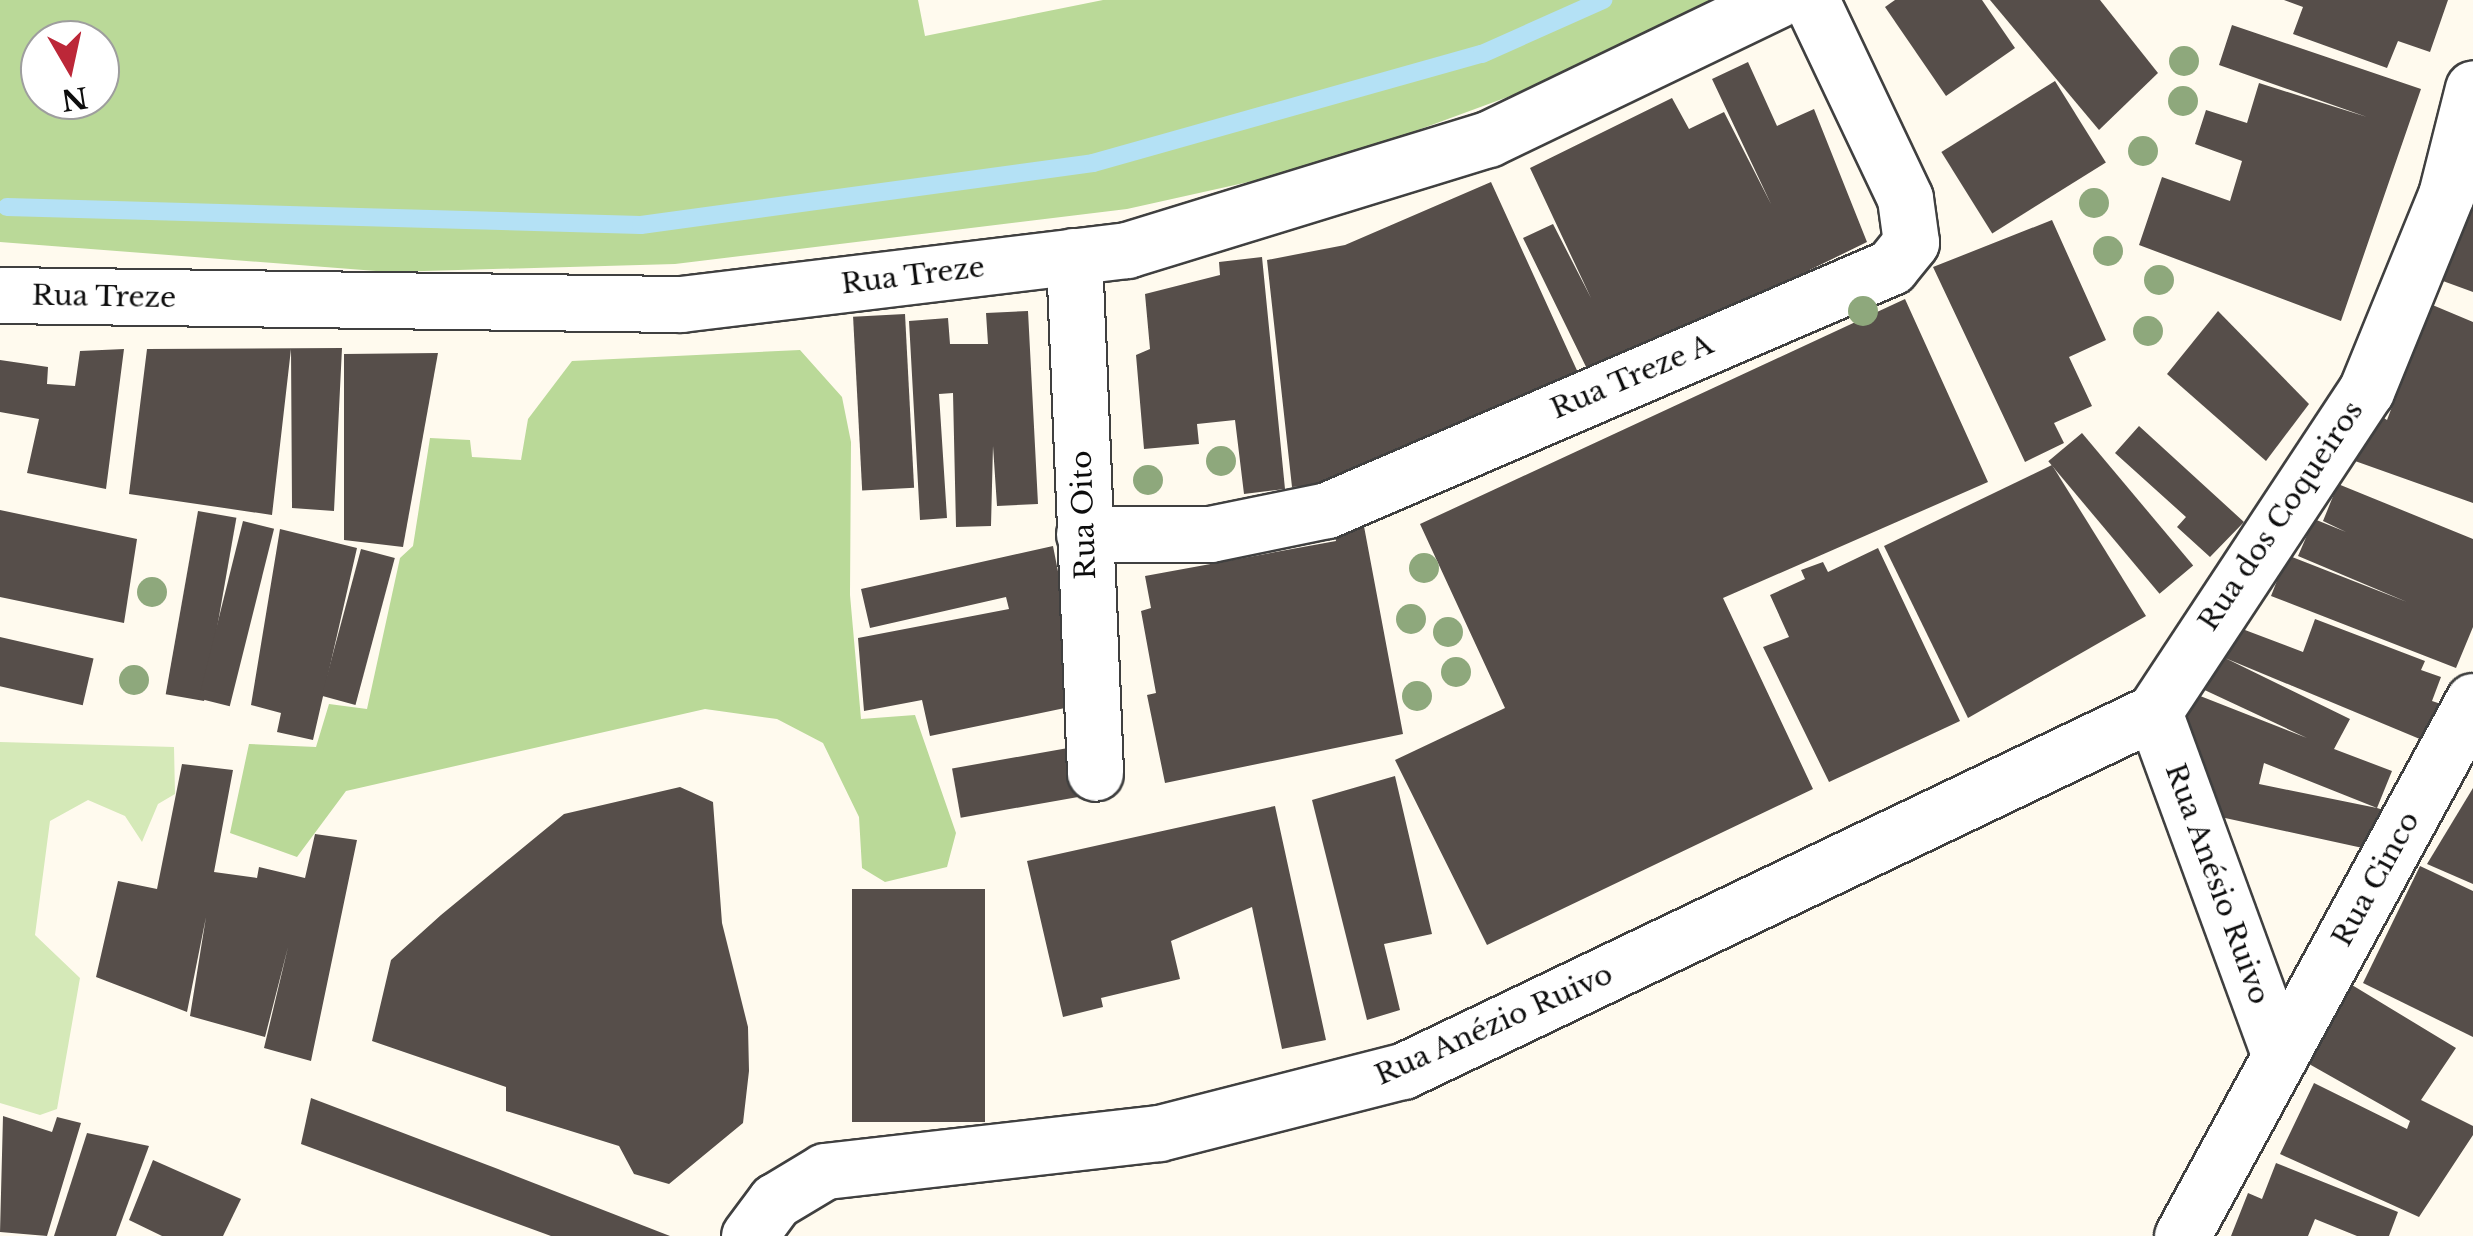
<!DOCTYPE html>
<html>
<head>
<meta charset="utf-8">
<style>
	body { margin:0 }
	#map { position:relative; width:2473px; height:1236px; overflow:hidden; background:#fffaee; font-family:"Libre Baskerville",serif }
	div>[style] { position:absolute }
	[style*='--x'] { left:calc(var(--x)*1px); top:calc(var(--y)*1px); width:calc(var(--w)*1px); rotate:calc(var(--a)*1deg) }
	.green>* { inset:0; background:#d5e9b8 }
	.forest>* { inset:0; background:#bad998 }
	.stream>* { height:18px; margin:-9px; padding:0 9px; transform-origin:9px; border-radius:9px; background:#b4e1f5 }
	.building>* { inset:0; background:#564e4a; transform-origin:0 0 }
	.roads { filter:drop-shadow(2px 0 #404040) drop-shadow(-2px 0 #404040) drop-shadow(0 2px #404040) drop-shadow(0 -2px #404040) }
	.minor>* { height:55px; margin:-27.5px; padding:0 27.5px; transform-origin:27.5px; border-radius:27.5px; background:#fff }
	.trees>* { width:30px; height:30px; margin:-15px; border-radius:50%; background:#8ea87c }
	span { translate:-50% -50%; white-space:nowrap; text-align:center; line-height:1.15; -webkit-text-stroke:10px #fff; paint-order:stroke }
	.street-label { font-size:28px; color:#0d0d0d }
	.north { position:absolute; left:20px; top:20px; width:100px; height:100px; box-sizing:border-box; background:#fff; border:2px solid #9e9e9e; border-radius:50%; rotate:171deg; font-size:28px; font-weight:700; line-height:40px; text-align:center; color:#0d0d0d }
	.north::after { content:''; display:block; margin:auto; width:35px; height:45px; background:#bc2738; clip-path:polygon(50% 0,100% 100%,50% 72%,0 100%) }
</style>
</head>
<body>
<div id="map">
	<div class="green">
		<div style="clip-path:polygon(0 742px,174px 747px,175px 794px,158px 804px,142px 842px,125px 816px,88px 800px,50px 821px,35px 935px,80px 978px,57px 1109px,40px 1115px,0 1103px)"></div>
	</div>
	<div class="forest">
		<div style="clip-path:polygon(evenodd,0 0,918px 0,925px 36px,1103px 0,1719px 0,1554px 80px,1320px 166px,1127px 209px,675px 264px,389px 272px,0 242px,0 0,40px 40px,100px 40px,100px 100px,40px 100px,40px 40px)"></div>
		<div style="clip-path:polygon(800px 350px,842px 397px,851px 442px,850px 595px,861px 719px,915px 715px,956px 833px,947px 867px,885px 882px,862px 868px,859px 817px,823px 743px,777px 719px,705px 709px,346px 791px,297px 857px,230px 833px,249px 744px,316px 747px,329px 704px,367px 709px,400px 558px,413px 546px,430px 438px,470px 440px,472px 457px,521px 460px,528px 419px,572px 361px)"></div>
	</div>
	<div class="stream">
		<div style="--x:7;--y:207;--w:634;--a:1.63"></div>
		<div style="--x:641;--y:225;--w:456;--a:-7.8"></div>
		<div style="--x:1093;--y:163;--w:404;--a:-15.7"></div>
		<div style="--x:1482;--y:54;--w:133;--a:-24.1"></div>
	</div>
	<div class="building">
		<div style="clip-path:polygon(1895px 0,1982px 0,2015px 48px,1946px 96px,1885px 7px)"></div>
		<div style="clip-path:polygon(1990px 0,2100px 0,2158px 73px,2099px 130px)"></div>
		<div style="clip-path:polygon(2284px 0,2448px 0,2430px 52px,2398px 41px,2387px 68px,2293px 34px,2303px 7px)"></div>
		<div style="clip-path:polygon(2232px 25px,2421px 89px,2341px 321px,2139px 245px,2162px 177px,2230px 201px,2242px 161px,2195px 144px,2206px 110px,2247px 123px,2259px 83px,2367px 117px,2219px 65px)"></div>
		<div style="clip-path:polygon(1748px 62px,1777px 126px,1814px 109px,1867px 242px,1591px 377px,1523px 238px,1553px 224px,1591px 298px,1530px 168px,1672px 98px,1689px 129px,1724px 112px,1771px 204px,1712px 79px)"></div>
		<div style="left:2055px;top:81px;width:96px;height:134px;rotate:58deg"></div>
		<div style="clip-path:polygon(1491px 182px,1580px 377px,1324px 485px,1292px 487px,1267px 260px,1345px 245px)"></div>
		<div style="clip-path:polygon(2473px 195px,2473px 292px,2432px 277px)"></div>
		<div style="clip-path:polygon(2052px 220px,2106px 340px,2069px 357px,2092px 406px,2054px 423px,2064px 443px,2025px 462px,1933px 267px)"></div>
		<div style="clip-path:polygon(1262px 257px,1285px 489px,1244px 494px,1235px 420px,1197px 424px,1199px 444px,1144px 449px,1136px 355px,1150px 349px,1145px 294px,1220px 275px,1219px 262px)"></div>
		<div style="clip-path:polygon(1905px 299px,1988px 482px,1723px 598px,1813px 789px,1487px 945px,1395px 760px,1505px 708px,1420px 524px)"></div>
		<div style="clip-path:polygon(2423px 301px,2473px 322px,2473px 503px,2355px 461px,2379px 415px,2387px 420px,2401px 383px,2391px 378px)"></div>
		<div style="clip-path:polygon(1028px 311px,1038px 504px,997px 506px,993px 446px,991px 526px,956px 527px,953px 393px,939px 394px,947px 518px,920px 520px,909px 321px,948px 318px,950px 344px,988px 344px,986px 313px)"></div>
		<div style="clip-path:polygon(2218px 311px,2309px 404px,2266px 461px,2167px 374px)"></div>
		<div style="left:905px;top:314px;width:174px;height:52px;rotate:87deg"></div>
		<div style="clip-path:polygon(342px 348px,334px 511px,292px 508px,291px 349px,272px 515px,129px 494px,147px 349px)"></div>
		<div style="clip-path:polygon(124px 349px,106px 489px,27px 473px,39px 419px,0 412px,0 360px,48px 367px,47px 384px,75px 386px,80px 351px)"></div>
		<div style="clip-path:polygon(438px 353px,403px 547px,344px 540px,344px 354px)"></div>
		<div style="clip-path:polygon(2139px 426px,2244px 522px,2210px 557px,2177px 527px,2186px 517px,2115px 453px)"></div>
		<div style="left:2082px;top:433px;width:173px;height:44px;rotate:50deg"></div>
		<div style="clip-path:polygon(2052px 465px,2146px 616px,1968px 718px,1884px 546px)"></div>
		<div style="clip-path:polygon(2338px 484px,2473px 539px,2473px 627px,2456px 668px,2271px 596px,2287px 555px,2407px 602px,2298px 556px,2314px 519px,2346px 532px,2323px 521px)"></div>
		<div style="clip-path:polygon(0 510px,137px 539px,124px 623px,0 597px)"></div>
		<div style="left:198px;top:511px;width:39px;height:186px;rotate:10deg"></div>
		<div style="left:243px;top:521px;width:32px;height:183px;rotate:14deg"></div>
		<div style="clip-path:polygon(1363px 521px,1403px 734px,1165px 783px,1147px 695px,1156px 693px,1141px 611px,1151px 608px,1145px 576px,1336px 541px,1334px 527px)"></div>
		<div style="clip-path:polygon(280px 529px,357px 548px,313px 740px,277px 732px,281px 713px,251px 705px)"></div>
		<div style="clip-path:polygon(1053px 546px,1084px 704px,930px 736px,922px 700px,864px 711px,858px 638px,1009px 609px,1006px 597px,870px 628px,861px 589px)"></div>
		<div style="clip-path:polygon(1878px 548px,1960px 721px,1829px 782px,1763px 647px,1789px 637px,1770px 595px,1805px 579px,1801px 570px,1823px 562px,1828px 572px)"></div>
		<div style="left:361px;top:549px;width:35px;height:152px;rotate:15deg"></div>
		<div style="clip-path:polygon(evenodd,2315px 619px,2425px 661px,2421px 670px,2441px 677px,2432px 701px,2444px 705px,2427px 742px,2225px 658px,2350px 719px,2334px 749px,2392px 771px,2377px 808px,2390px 812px,2381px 852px,2216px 816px,2177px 735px,2190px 692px,2307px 738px,2196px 686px,2237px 627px,2303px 652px,2315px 619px,2264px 763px,2377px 808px,2259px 784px,2264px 763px)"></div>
		<div style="left:0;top:637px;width:96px;height:48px;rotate:13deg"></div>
		<div style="left:1085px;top:745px;width:50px;height:135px;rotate:80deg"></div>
		<div style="clip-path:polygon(182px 764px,233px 770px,214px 872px,257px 878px,259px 867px,305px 878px,315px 834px,357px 840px,311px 1061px,264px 1048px,288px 947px,265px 1037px,190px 1016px,206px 917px,187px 1012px,96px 977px,118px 881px,157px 889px)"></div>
		<div style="clip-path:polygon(1395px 776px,1432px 934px,1384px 944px,1400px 1010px,1367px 1020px,1312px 800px)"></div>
		<div style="clip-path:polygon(680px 787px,713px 802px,722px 923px,748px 1027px,749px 1071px,743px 1123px,669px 1184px,634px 1174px,619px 1146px,506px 1111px,506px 1087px,372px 1041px,391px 960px,441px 915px,564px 814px)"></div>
		<div style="clip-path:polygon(2473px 788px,2473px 884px,2427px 864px)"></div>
		<div style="clip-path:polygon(1275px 806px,1326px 1040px,1282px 1049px,1252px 907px,1171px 941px,1180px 979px,1101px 998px,1103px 1007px,1063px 1017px,1027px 861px)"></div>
		<div style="clip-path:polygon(2420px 866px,2473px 891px,2473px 1037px,2363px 983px)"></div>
		<div style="left:852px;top:889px;width:133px;height:233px"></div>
		<div style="clip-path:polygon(2352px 985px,2456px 1048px,2421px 1100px,2473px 1126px,2473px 1135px,2419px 1217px,2280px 1154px,2314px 1083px,2407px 1129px,2410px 1121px,2302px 1060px)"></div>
		<div style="clip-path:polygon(311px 1098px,498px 1169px,670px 1236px,551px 1236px,301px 1144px)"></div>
		<div style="clip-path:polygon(3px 1116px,52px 1132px,57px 1117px,81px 1123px,47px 1236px,0 1232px)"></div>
		<div style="clip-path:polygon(87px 1133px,149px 1146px,116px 1236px,54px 1236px)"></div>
		<div style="clip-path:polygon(153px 1160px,241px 1199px,223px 1236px,162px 1236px,129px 1220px)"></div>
		<div style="clip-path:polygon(2276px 1163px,2398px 1212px,2389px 1236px,2357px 1236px,2315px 1219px,2308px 1236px,2231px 1236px,2248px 1193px,2262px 1199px)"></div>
	</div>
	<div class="roads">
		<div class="minor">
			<div style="--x:1074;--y:256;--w:517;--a:87.67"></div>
			<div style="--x:0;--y:295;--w:681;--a:0.76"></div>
			<div style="--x:681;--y:304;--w:449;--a:-6.9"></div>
			<div style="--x:1127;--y:250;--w:378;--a:-17.1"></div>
			<div style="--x:1488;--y:139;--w:321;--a:-25.7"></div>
			<div style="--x:1084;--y:534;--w:126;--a:0"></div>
			<div style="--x:1210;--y:534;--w:119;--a:-11.6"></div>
			<div style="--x:1327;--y:510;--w:614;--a:-23.31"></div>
			<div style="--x:1891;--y:267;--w:32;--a:-51"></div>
			<div style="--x:1911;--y:242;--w:44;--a:-97.8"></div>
			<div style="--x:1905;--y:198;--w:219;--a:-115.4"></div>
			<div style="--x:2154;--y:712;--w:385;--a:-56.6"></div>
			<div style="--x:2366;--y:391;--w:212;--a:-67.8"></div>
			<div style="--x:2446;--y:195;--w:110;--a:-75.8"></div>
			<div style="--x:2154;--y:712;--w:366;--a:69.9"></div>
			<div style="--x:749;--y:1236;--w:44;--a:-53.4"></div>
			<div style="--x:775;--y:1201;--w:58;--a:-31"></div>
			<div style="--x:825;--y:1171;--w:336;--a:-6.5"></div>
			<div style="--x:1159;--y:1133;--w:252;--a:-14.3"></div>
			<div style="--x:1403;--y:1071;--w:832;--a:-25.55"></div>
			<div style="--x:2182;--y:1236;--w:609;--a:-61.46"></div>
		</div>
	</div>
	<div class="trees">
		<div style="left:2184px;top:61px"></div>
		<div style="left:2183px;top:101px"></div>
		<div style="left:2143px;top:151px"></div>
		<div style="left:2094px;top:203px"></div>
		<div style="left:2108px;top:251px"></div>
		<div style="left:2159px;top:280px"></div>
		<div style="left:1863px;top:311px"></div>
		<div style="left:2148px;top:331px"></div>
		<div style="left:1221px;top:461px"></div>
		<div style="left:1148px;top:480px"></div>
		<div style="left:1424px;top:568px"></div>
		<div style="left:152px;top:592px"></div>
		<div style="left:1411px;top:619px"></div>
		<div style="left:1448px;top:632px"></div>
		<div style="left:1456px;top:672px"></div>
		<div style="left:134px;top:680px"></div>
		<div style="left:1417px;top:696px"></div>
	</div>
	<div class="street-label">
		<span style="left:913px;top:276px;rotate:-7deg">Rua Treze</span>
		<span style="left:104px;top:297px;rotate:1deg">Rua Treze</span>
		<span style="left:1632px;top:377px;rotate:-23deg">Rua Treze A</span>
		<span style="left:1084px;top:515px;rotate:-92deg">Rua Oito</span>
		<span style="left:2281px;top:516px;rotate:-56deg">Rua dos Coqueiros</span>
		<span style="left:2376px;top:879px;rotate:-61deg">Rua Cinco</span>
		<span style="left:2217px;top:884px;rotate:70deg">Rua Anésio Ruivo</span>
		<span style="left:1494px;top:1025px;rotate:-24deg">Rua Anézio Ruivo</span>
	</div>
	<div class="north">N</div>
</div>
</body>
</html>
